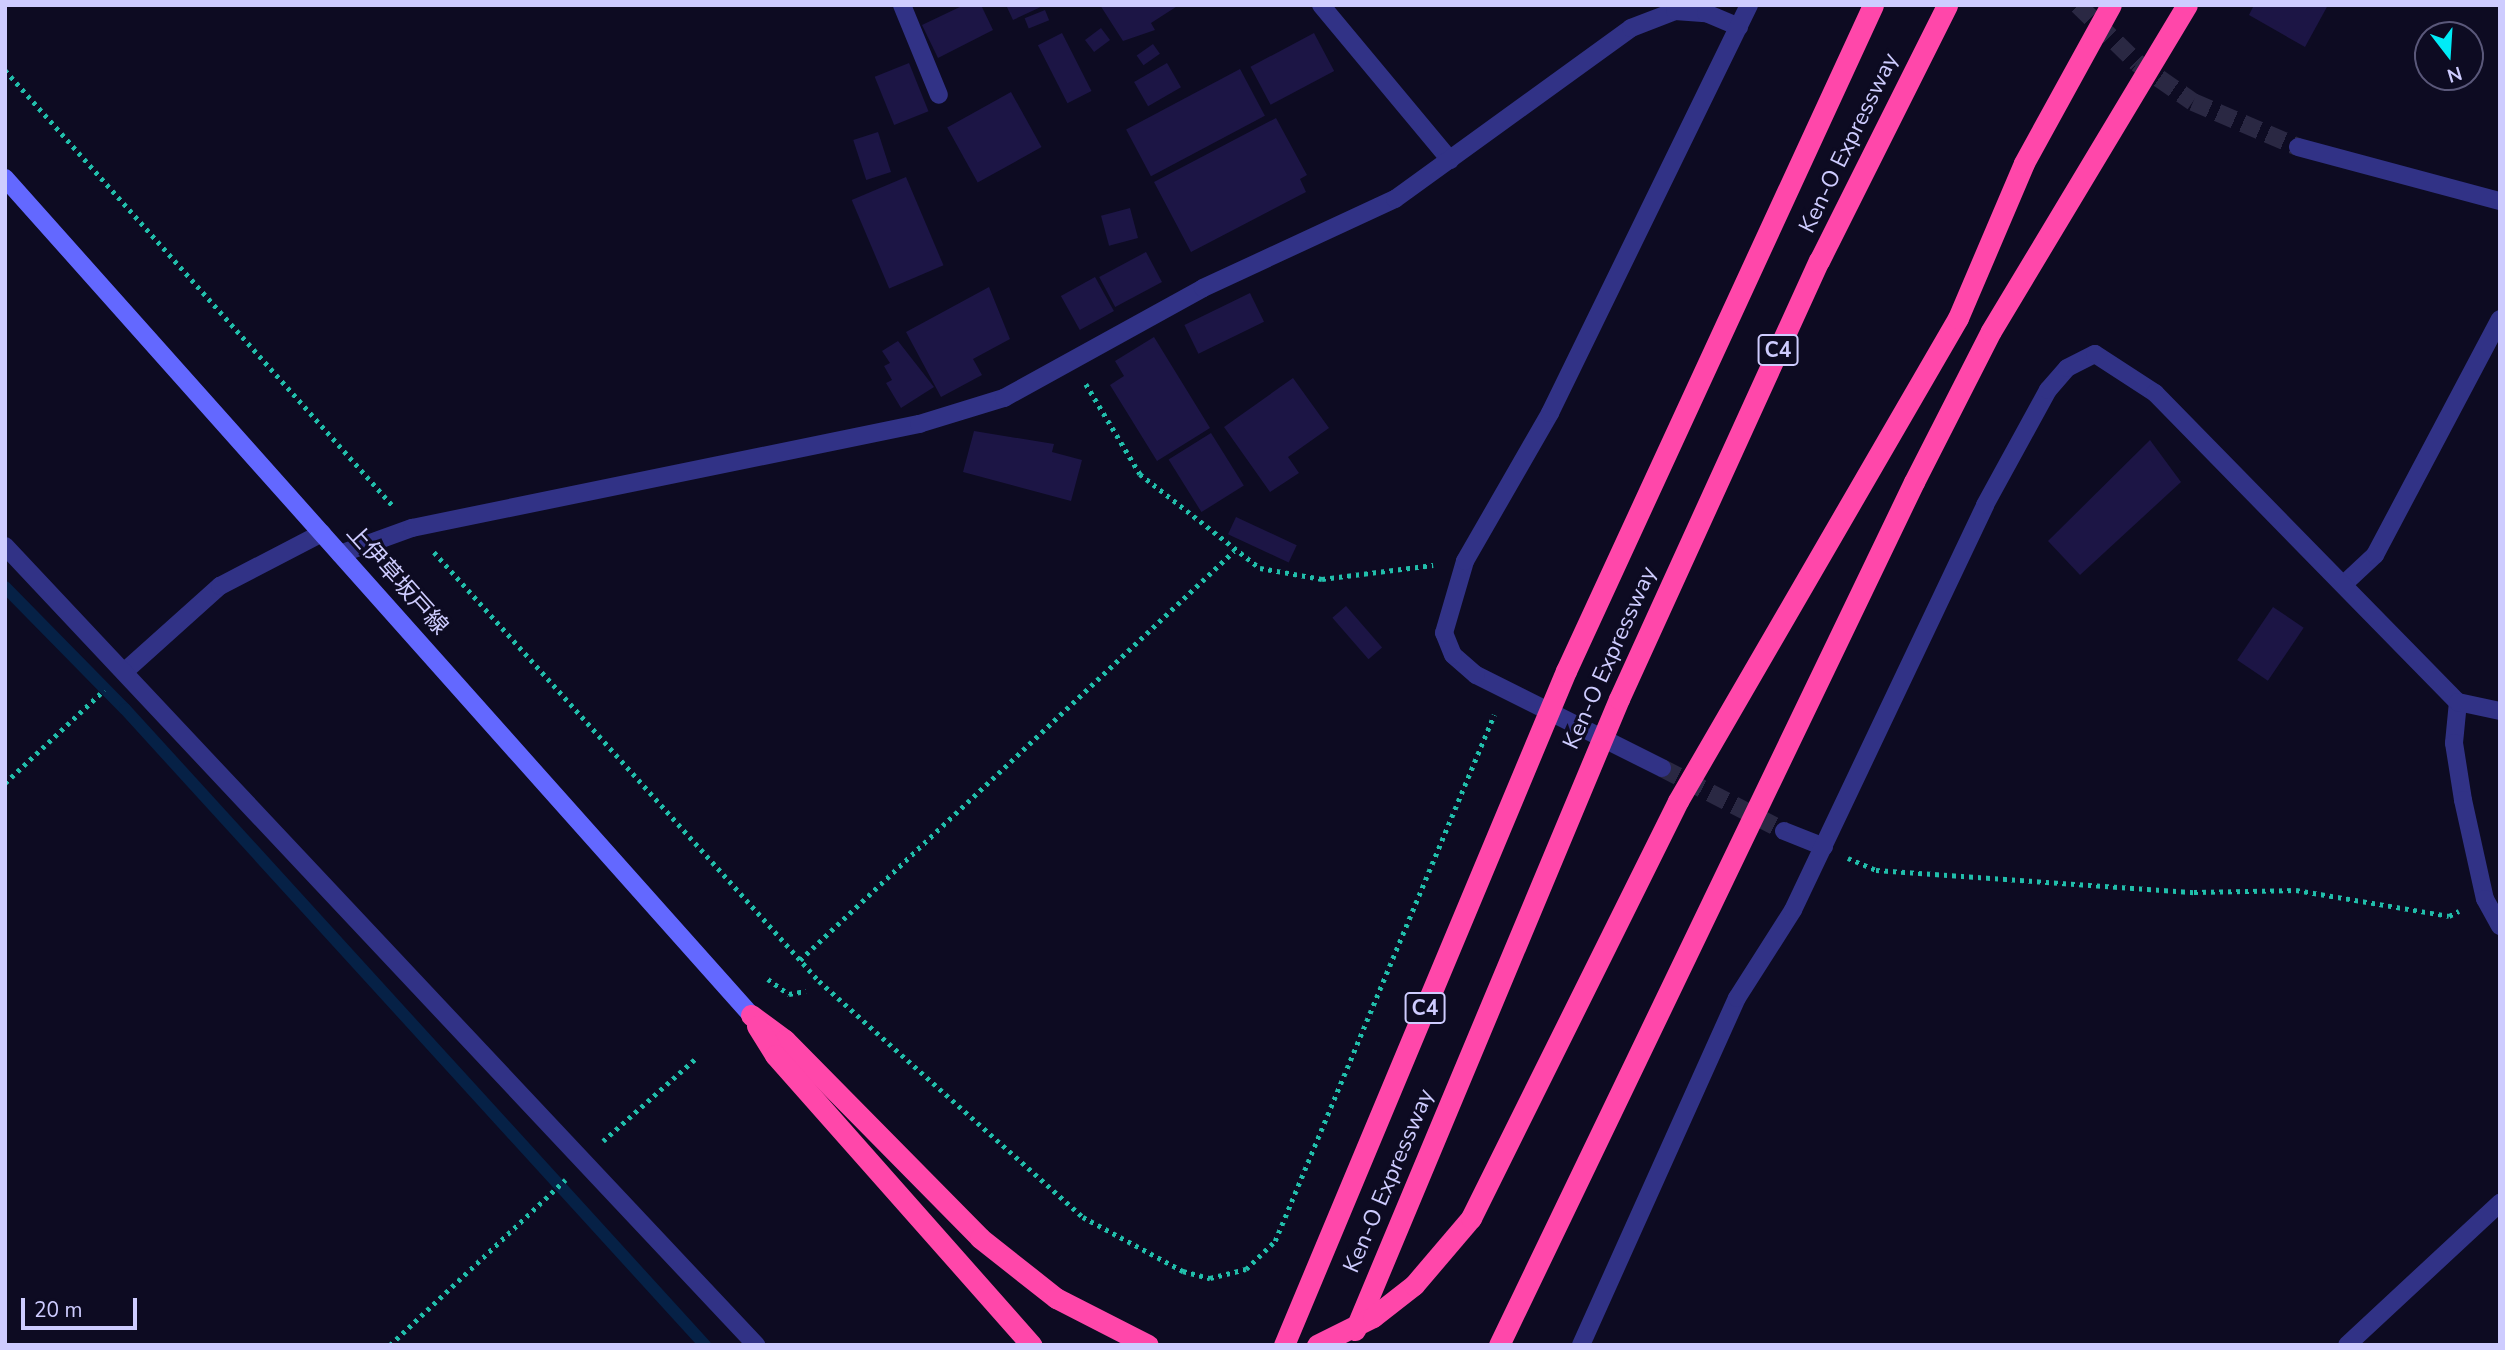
<!DOCTYPE html>
<html>
<head>
<meta charset="utf-8">
<style>
  body { margin:0 }
  #map { position:relative; width:2505px; height:1350px; overflow:hidden; background:#0d0b22; font-family:"Nunito Sans","Noto Sans JP",sans-serif }
  div>[style] { position:absolute }
  [style*='--x'] { left:calc(var(--x)*1px); top:calc(var(--y)*1px); width:calc(var(--w)*1px); rotate:calc(var(--a)*1deg) }
  .stream>* { height:12px; margin:-6px; padding:0 6px; transform-origin:6px; border-radius:6px; background:#062146 }
  .building>* { inset:0; background:#1c1545; transform-origin:0 0 }
  .minor-tunnel>* { height:18px; margin-top:-9px; transform-origin:0; background:repeating-linear-gradient(90deg,#2a2843 0 18px,transparent 0 27px) }
  .tertiary-tunnel>* { height:18px; margin-top:-9px; transform-origin:0; background:repeating-linear-gradient(90deg,#2a2843 0 18px,transparent 0 27px) }
  .path>* { height:4.5px; margin-top:-2.25px; transform-origin:0; background:repeating-linear-gradient(90deg,#21beab 0 3.5px,transparent 0 8.5px) }
  .service>* { height:18px; margin:-9px; padding:0 9px; transform-origin:9px; border-radius:9px; background:#313286 }
  .minor>* { height:18px; margin:-9px; padding:0 9px; transform-origin:9px; border-radius:9px; background:#313286 }
  .tertiary>* { height:18px; margin:-9px; padding:0 9px; transform-origin:9px; border-radius:9px; background:#313286 }
  .secondary>* { height:18px; margin:-9px; padding:0 9px; transform-origin:9px; border-radius:9px; background:#6368ff }
  .motorway>* { height:21px; margin:-10.5px; padding:0 10.5px; transform-origin:10.5px; border-radius:10.5px; background:#ff47aa }
  span { translate:-50% -50%; white-space:nowrap; text-align:center; line-height:1.15; -webkit-text-stroke:6px #0d0b22; paint-order:stroke }
  .shield-label span { padding:2px 5px; background:#0d0b22; border:2px solid; border-radius:5px; -webkit-text-stroke-width:0 }
  .shield-label { font-size:21px; color:#ceccff; font-weight:700 }
  .street-label { font-size:23px; color:#ceccff }
  .frame { position:absolute; inset:0; border:7px solid #ceccff; pointer-events:none }
  .north { position:absolute; left:2414px; top:21px; width:70px; height:70px; box-sizing:border-box; background:#0d0b22; border:2px solid #5a587a; border-radius:50%; rotate:163deg; font-size:19px; font-weight:700; line-height:28px; text-align:center; color:#ceccff }
  .north::after { content:''; display:block; margin:auto; width:24px; height:32px; background:#00ecf7; clip-path:polygon(50% 0,100% 100%,50% 72%,0 100%) }
  .scale { position:absolute; left:21px; top:1298px; width:116px; height:32px; box-sizing:border-box; border:4px solid #ceccff; border-top:0; padding-left:9px; font-size:21px; line-height:24px; white-space:nowrap; color:#ceccff; -webkit-text-stroke:5px #0d0b22; paint-order:stroke }
</style>
</head>
<body>
<div id="map">
  <div class="stream">
    <div style="--x:5;--y:587;--w:171;--a:45.5"></div>
    <div style="--x:125;--y:709;--w:861;--a:47.64"></div>
  </div>
  <div class="building">
    <div style="clip-path:polygon(964px 5px,981px 5px,993px 30px,938px 58px,922px 25px)"></div>
    <div style="clip-path:polygon(1006px 5px,1045px 5px,1013px 20px)"></div>
    <div style="clip-path:polygon(1100px 5px,1179px 5px,1151px 23px,1155px 30px,1123px 41px)"></div>
    <div style="clip-path:polygon(2254px 5px,2328px 5px,2305px 47px,2249px 15px)"></div>
    <div style="left:1045px;top:10px;width:11px;height:22px;rotate:68deg"></div>
    <div style="left:1101px;top:28px;width:15px;height:20px;rotate:53deg"></div>
    <div style="left:1062px;top:33px;width:65px;height:27px;rotate:63deg"></div>
    <div style="left:1314px;top:33px;width:43px;height:72px;rotate:62deg"></div>
    <div style="left:1153px;top:44px;width:12px;height:20px;rotate:55deg"></div>
    <div style="left:909px;top:63px;width:52px;height:37px;rotate:68deg"></div>
    <div style="left:1167px;top:63px;width:28px;height:38px;rotate:60deg"></div>
    <div style="left:1240px;top:69px;width:53px;height:129px;rotate:62deg"></div>
    <div style="left:1011px;top:92px;width:63px;height:73px;rotate:61deg"></div>
    <div style="clip-path:polygon(1276px 118px,1307px 175px,1300px 179px,1306px 192px,1191px 252px,1154px 182px)"></div>
    <div style="left:878px;top:132px;width:42px;height:26px;rotate:72deg"></div>
    <div style="left:906px;top:177px;width:96px;height:59px;rotate:67deg"></div>
    <div style="left:1130px;top:208px;width:31px;height:30px;rotate:75deg"></div>
    <div style="left:1146px;top:252px;width:34px;height:53px;rotate:62deg"></div>
    <div style="left:1095px;top:277px;width:39px;height:39px;rotate:61deg"></div>
    <div style="clip-path:polygon(989px 287px,1010px 339px,973px 359px,982px 375px,941px 397px,906px 332px)"></div>
    <div style="left:1250px;top:293px;width:32px;height:73px;rotate:64deg"></div>
    <div style="clip-path:polygon(1154px 337px,1210px 428px,1157px 461px,1110px 385px,1124px 376px,1115px 361px)"></div>
    <div style="clip-path:polygon(898px 341px,934px 387px,901px 408px,886px 383px,892px 380px,884px 366px,890px 363px,882px 351px)"></div>
    <div style="clip-path:polygon(1293px 378px,1329px 428px,1288px 457px,1299px 473px,1270px 492px,1224px 427px)"></div>
    <div style="clip-path:polygon(974px 431px,1054px 444px,1052px 452px,1082px 460px,1071px 501px,963px 472px)"></div>
    <div style="left:1211px;top:433px;width:62px;height:50px;rotate:58deg"></div>
    <div style="clip-path:polygon(2150px 440px,2181px 482px,2080px 575px,2048px 541px)"></div>
    <div style="left:1236px;top:517px;width:67px;height:19px;rotate:25deg"></div>
    <div style="left:1346px;top:606px;width:55px;height:18px;rotate:49deg"></div>
    <div style="left:2273px;top:607px;width:37px;height:64px;rotate:34deg"></div>
  </div>
  <div class="minor-tunnel">
    <div style="--x:1662;--y:768;--w:137;--a:27.3"></div>
  </div>
  <div class="tertiary-tunnel">
    <div style="--x:2078;--y:5;--w:83;--a:44.5"></div>
    <div style="--x:2137;--y:63;--w:68;--a:34.9"></div>
    <div style="--x:2193;--y:102;--w:114;--a:23.2"></div>
  </div>
  <div class="path">
    <div style="--x:5;--y:70;--w:584;--a:48.33"></div>
    <div style="--x:1086;--y:384;--w:105;--a:59"></div>
    <div style="--x:1140;--y:474;--w:152;--a:38.1"></div>
    <div style="--x:1260;--y:568;--w:63;--a:10.1"></div>
    <div style="--x:1322;--y:579;--w:112;--a:-7.2"></div>
    <div style="--x:434;--y:552;--w:576;--a:48.09"></div>
    <div style="--x:819;--y:981;--w:354;--a:41.8"></div>
    <div style="--x:1083;--y:1217;--w:114;--a:28.4"></div>
    <div style="--x:1183;--y:1271;--w:28;--a:15"></div>
    <div style="--x:1210;--y:1278;--w:37;--a:-14"></div>
    <div style="--x:1246;--y:1269;--w:40;--a:-44"></div>
    <div style="--x:1275;--y:1241;--w:570;--a:-67.4"></div>
    <div style="--x:5;--y:783;--w:136;--a:-43.2"></div>
    <div style="--x:1848;--y:858;--w:30;--a:23"></div>
    <div style="--x:1876;--y:870;--w:319;--a:4"></div>
    <div style="--x:2194;--y:892;--w:102;--a:-1.1"></div>
    <div style="--x:2296;--y:890;--w:155;--a:9.6"></div>
    <div style="--x:2449;--y:916;--w:11;--a:-27"></div>
    <div style="--x:800;--y:960;--w:596;--a:-43.3"></div>
    <div style="--x:768;--y:979;--w:26;--a:36"></div>
    <div style="--x:789;--y:994;--w:17;--a:-10"></div>
    <div style="--x:603;--y:1141;--w:123;--a:-41.7"></div>
    <div style="--x:390;--y:1345;--w:241;--a:-43.3"></div>
  </div>
  <div class="service">
    <div style="--x:902;--y:5;--w:97;--a:67.7"></div>
  </div>
  <div class="minor">
    <div style="--x:1321;--y:5;--w:202;--a:50.2"></div>
    <div style="--x:340;--y:554;--w:77;--a:-19.9"></div>
    <div style="--x:412;--y:528;--w:518;--a:-11.59"></div>
    <div style="--x:919;--y:424;--w:89;--a:-17"></div>
    <div style="--x:1004;--y:398;--w:227;--a:-28.9"></div>
    <div style="--x:1203;--y:288;--w:212;--a:-24.9"></div>
    <div style="--x:1395;--y:199;--w:291;--a:-35.9"></div>
    <div style="--x:1631;--y:28;--w:47;--a:-21.1"></div>
    <div style="--x:1675;--y:11;--w:31;--a:4"></div>
    <div style="--x:1706;--y:13;--w:36;--a:23"></div>
    <div style="--x:2345;--y:583;--w:41;--a:-43"></div>
    <div style="--x:2375;--y:555;--w:267;--a:-62.1"></div>
    <div style="--x:124;--y:672;--w:129;--a:-41.9"></div>
    <div style="--x:220;--y:586;--w:115;--a:-27.5"></div>
    <div style="--x:2458;--y:702;--w:41;--a:95.6"></div>
    <div style="--x:2454;--y:743;--w:58;--a:81"></div>
    <div style="--x:2463;--y:800;--w:101;--a:77.5"></div>
    <div style="--x:2485;--y:899;--w:31;--a:61"></div>
    <div style="--x:1662;--y:768;--w:208;--a:-153.4"></div>
    <div style="--x:1476;--y:675;--w:30;--a:-139"></div>
    <div style="--x:1453;--y:655;--w:24;--a:-112"></div>
    <div style="--x:1444;--y:633;--w:75;--a:-73.7"></div>
    <div style="--x:1465;--y:561;--w:171;--a:-60.1"></div>
    <div style="--x:1550;--y:413;--w:454;--a:-64"></div>
    <div style="--x:1784;--y:831;--w:43;--a:21.8"></div>
    <div style="--x:1581;--y:1345;--w:380;--a:-65.8"></div>
    <div style="--x:1737;--y:998;--w:104;--a:-57.5"></div>
    <div style="--x:1793;--y:910;--w:448;--a:-64.6"></div>
    <div style="--x:1985;--y:505;--w:131;--a:-61.3"></div>
    <div style="--x:2048;--y:390;--w:29;--a:-49"></div>
    <div style="--x:2067;--y:368;--w:31;--a:-27"></div>
    <div style="--x:2095;--y:354;--w:72;--a:33"></div>
    <div style="--x:2155;--y:393;--w:433;--a:45.6"></div>
    <div style="--x:2458;--y:702;--w:43;--a:12.1"></div>
    <div style="--x:2347;--y:1345;--w:209;--a:-42.9"></div>
  </div>
  <div class="tertiary">
    <div style="--x:2298;--y:147;--w:209;--a:15"></div>
    <div style="--x:5;--y:546;--w:1097;--a:46.77"></div>
  </div>
  <div class="secondary">
    <div style="--x:5;--y:178;--w:1121;--a:48.29"></div>
  </div>
  <div class="motorway">
    <div style="--x:751;--y:1015;--w:42;--a:36.3"></div>
    <div style="--x:785;--y:1040;--w:278;--a:45.4"></div>
    <div style="--x:980;--y:1238;--w:97;--a:38.3"></div>
    <div style="--x:1056;--y:1298;--w:103;--a:27.1"></div>
    <div style="--x:757;--y:1026;--w:34;--a:58"></div>
    <div style="--x:775;--y:1055;--w:387;--a:48.5"></div>
    <div style="--x:1355;--y:1330;--w:684;--a:-67.3"></div>
    <div style="--x:1619;--y:699;--w:482;--a:-65.5"></div>
    <div style="--x:1819;--y:261;--w:286;--a:-63.4"></div>
    <div style="--x:1284;--y:1345;--w:731;--a:-67.3"></div>
    <div style="--x:1566;--y:671;--w:733;--a:-65.25"></div>
    <div style="--x:1317;--y:1345;--w:63;--a:-26.6"></div>
    <div style="--x:1373;--y:1317;--w:52;--a:-38"></div>
    <div style="--x:1414;--y:1285;--w:88;--a:-49.6"></div>
    <div style="--x:1471;--y:1218;--w:466;--a:-63.6"></div>
    <div style="--x:1678;--y:801;--w:558;--a:-59.9"></div>
    <div style="--x:1958;--y:318;--w:168;--a:-66.9"></div>
    <div style="--x:2024;--y:163;--w:180;--a:-61.2"></div>
    <div style="--x:1499;--y:1345;--w:958;--a:-64.32"></div>
    <div style="--x:1914;--y:482;--w:169;--a:-63"></div>
    <div style="--x:1991;--y:331;--w:380;--a:-59"></div>
  </div>
  <div class="shield-label">
    <span style="left:1778px;top:350px">C4</span>
    <span style="left:1425px;top:1008px">C4</span>
  </div>
  <div class="street-label">
    <span style="left:1849px;top:143px;rotate:-64deg">Ken-O Expressway</span>
    <span style="left:397px;top:580px;rotate:48deg">上伊草坂戸線</span>
    <span style="left:1610px;top:658px;rotate:-66deg">Ken-O Expressway</span>
    <span style="left:1389px;top:1181px;rotate:-67deg">Ken-O Expressway</span>
  </div>
  <div class="frame"></div>
  <div class="north">N</div>
  <div class="scale">20 m</div>
</div>
</body>
</html>
